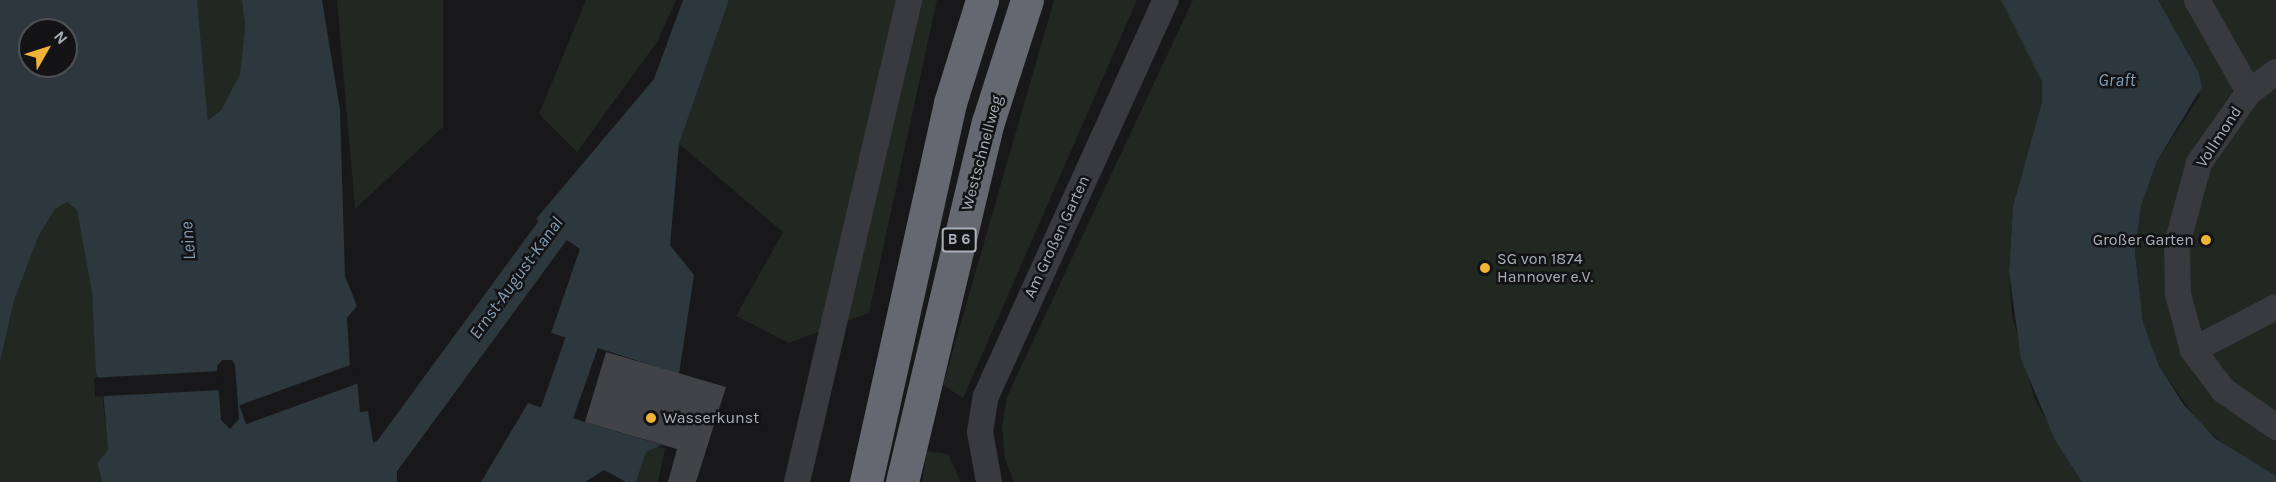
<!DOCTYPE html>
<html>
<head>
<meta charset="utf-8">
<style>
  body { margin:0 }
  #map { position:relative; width:2276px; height:482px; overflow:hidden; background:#18181a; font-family:Karla,sans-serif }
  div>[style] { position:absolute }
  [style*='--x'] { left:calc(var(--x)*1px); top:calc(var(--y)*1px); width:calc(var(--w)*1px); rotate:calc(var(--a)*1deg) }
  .green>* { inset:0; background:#202821 }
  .water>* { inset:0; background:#2d373e }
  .pier>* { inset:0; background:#18181a; transform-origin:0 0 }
  .canal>* { height:34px; margin:-17px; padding:0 17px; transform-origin:17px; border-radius:17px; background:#2d373e }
  .river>* { height:58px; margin:-29px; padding:0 29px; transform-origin:29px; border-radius:29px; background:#2d373e }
  .building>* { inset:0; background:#424347 }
  .street>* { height:26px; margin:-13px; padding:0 13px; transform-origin:13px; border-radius:13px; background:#393a3f }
  .highway>* { height:33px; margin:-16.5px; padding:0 16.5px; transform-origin:16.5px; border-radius:16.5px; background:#656870 }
  .dots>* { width:16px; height:16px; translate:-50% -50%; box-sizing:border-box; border:3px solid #131315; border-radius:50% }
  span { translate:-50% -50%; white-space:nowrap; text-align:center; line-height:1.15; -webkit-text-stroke:5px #131315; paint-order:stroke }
  .shield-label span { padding:2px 4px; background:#131315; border:2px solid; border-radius:4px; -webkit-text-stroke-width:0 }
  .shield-label { font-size:15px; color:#aaafb9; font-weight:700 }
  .street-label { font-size:16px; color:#aaafb9 }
  .poi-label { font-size:16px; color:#aaafb9 }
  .right { translate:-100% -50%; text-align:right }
  .left { translate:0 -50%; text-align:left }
  .water-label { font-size:18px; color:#819cb4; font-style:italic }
  .north { position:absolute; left:18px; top:18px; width:60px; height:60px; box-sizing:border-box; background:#131315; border:2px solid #4f5157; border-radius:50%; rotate:51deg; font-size:16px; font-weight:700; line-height:24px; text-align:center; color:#aaafb9 }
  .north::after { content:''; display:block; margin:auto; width:21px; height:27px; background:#f1b238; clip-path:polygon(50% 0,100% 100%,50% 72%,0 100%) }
</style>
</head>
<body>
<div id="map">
  <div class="green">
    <div style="clip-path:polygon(169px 0,242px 0,245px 27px,240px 74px,221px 110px,200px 127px,187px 117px,168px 56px)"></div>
    <div style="clip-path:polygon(337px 0,443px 0,443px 127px,355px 209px)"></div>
    <div style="clip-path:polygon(586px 0,676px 0,657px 42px,577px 152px,539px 114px)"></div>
    <div style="clip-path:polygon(729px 0,937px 0,869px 313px,789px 343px,736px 316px,783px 232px,679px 144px)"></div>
    <div style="clip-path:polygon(1054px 0,1137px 0,963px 398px,943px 385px)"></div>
    <div style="clip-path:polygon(1193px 0,2001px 0,2042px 82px,2042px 102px,2013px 206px,2009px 272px,2012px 315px,2035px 400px,2082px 482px,1014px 482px,1005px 459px,1002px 426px,1007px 397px)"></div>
    <div style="clip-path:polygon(2158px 0,2276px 0,2276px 476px,2235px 453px,2199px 423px,2159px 366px,2143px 322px,2135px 252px,2141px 206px,2157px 161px,2200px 96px)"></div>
    <div style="clip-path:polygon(67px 202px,77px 209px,92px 293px,108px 450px,97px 463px,102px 482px,0 482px,0 362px,14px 301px,38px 237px,55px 209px)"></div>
    <div style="clip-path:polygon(656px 447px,665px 448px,658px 482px,636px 482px,646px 452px)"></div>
    <div style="clip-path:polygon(927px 451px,948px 454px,961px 482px,922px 482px)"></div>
  </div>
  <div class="water">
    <div style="clip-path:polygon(evenodd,0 0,169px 0,168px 56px,187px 117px,200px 127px,221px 110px,240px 74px,245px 27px,242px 0,322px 0,340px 110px,345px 276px,357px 306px,347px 318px,350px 368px,357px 379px,360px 412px,368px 411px,373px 442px,386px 440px,399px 421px,415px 435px,397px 468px,397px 482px,102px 482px,97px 463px,108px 450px,103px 391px,96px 373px,92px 293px,77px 210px,67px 202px,55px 209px,38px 237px,14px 301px,0 362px,0 0,30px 30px,66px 30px,66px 66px,30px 66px,30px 30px,0 0,222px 360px,232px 360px,235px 365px,239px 419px,230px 429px,221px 420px,217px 366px,222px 360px)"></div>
    <div style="clip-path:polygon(683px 0,729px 0,679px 144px,670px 245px,694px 275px,679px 374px,551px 333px,580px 249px,536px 219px,654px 79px)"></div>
    <div style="clip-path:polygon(2001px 0,2158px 0,2198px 71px,2202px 87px,2157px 161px,2141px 206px,2135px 252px,2143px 322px,2159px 366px,2184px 405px,2216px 439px,2276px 476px,2276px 482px,2082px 482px,2055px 440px,2021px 359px,2009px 272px,2013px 206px,2042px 102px,2042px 82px)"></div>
    <div style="clip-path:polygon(528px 403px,585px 422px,662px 445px,646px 452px,636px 482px,626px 482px,604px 470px,585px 482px,481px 482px)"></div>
  </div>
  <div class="pier">
    <div style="left:353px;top:364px;width:20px;height:121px;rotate:70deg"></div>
    <div style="left:221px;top:371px;width:19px;height:127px;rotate:87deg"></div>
  </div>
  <div class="canal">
    <div style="--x:368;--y:482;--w:358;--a:-53.7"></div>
    <div style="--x:522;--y:482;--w:77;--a:-63.1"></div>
    <div style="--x:557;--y:413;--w:121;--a:-70.7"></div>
  </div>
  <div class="river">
    <div style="--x:168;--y:0;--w:161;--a:85"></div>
  </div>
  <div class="building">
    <div style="clip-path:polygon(606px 352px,726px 387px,696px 482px,668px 482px,677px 449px,585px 422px)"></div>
  </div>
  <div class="street">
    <div style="--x:2197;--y:0;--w:106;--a:60.5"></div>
    <div style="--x:2276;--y:72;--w:34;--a:143"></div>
    <div style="--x:2249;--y:92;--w:87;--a:125.2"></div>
    <div style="--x:2199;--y:163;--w:84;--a:105.2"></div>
    <div style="--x:2177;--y:244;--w:50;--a:88.9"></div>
    <div style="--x:2178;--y:294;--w:58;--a:75"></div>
    <div style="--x:2193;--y:350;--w:50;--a:53.1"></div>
    <div style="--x:2223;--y:390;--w:65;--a:34.9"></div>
    <div style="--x:2193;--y:350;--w:93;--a:-27.4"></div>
    <div style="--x:797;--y:482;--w:495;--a:-76.9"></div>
    <div style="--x:989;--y:482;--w:51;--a:-100.2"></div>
    <div style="--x:980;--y:432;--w:36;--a:-81"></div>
    <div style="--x:986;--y:396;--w:435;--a:-65.6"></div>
  </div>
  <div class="highway">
    <div style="--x:866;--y:482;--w:388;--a:-77.5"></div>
    <div style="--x:950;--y:103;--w:108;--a:-72.7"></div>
    <div style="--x:902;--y:482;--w:370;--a:-76.6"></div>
    <div style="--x:988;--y:122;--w:128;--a:-72.3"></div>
  </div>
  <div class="dots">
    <div style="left:2206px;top:240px;background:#f1b238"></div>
    <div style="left:1485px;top:268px;background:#f1b238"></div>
    <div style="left:651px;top:418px;background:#f1b238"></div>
  </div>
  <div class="shield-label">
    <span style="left:959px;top:240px">B 6</span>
  </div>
  <div class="street-label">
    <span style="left:2219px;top:137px;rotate:-57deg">Vollmond</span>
    <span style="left:982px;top:153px;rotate:-75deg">Westschnellweg</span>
    <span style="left:1057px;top:237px;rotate:-65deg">Am Großen Garten</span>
  </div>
  <div class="poi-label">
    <span class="right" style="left:2194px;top:240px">Großer Garten</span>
    <span class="left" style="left:1497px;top:268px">SG von 1874<br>Hannover e.V.</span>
    <span class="left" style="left:663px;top:418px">Wasserkunst</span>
  </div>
  <div class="water-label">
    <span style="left:2117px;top:80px">Graft</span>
    <span style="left:188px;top:241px;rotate:-95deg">Leine</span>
    <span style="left:516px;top:278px;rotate:-54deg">Ernst-August-Kanal</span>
  </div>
  <div class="north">N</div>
</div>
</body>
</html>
